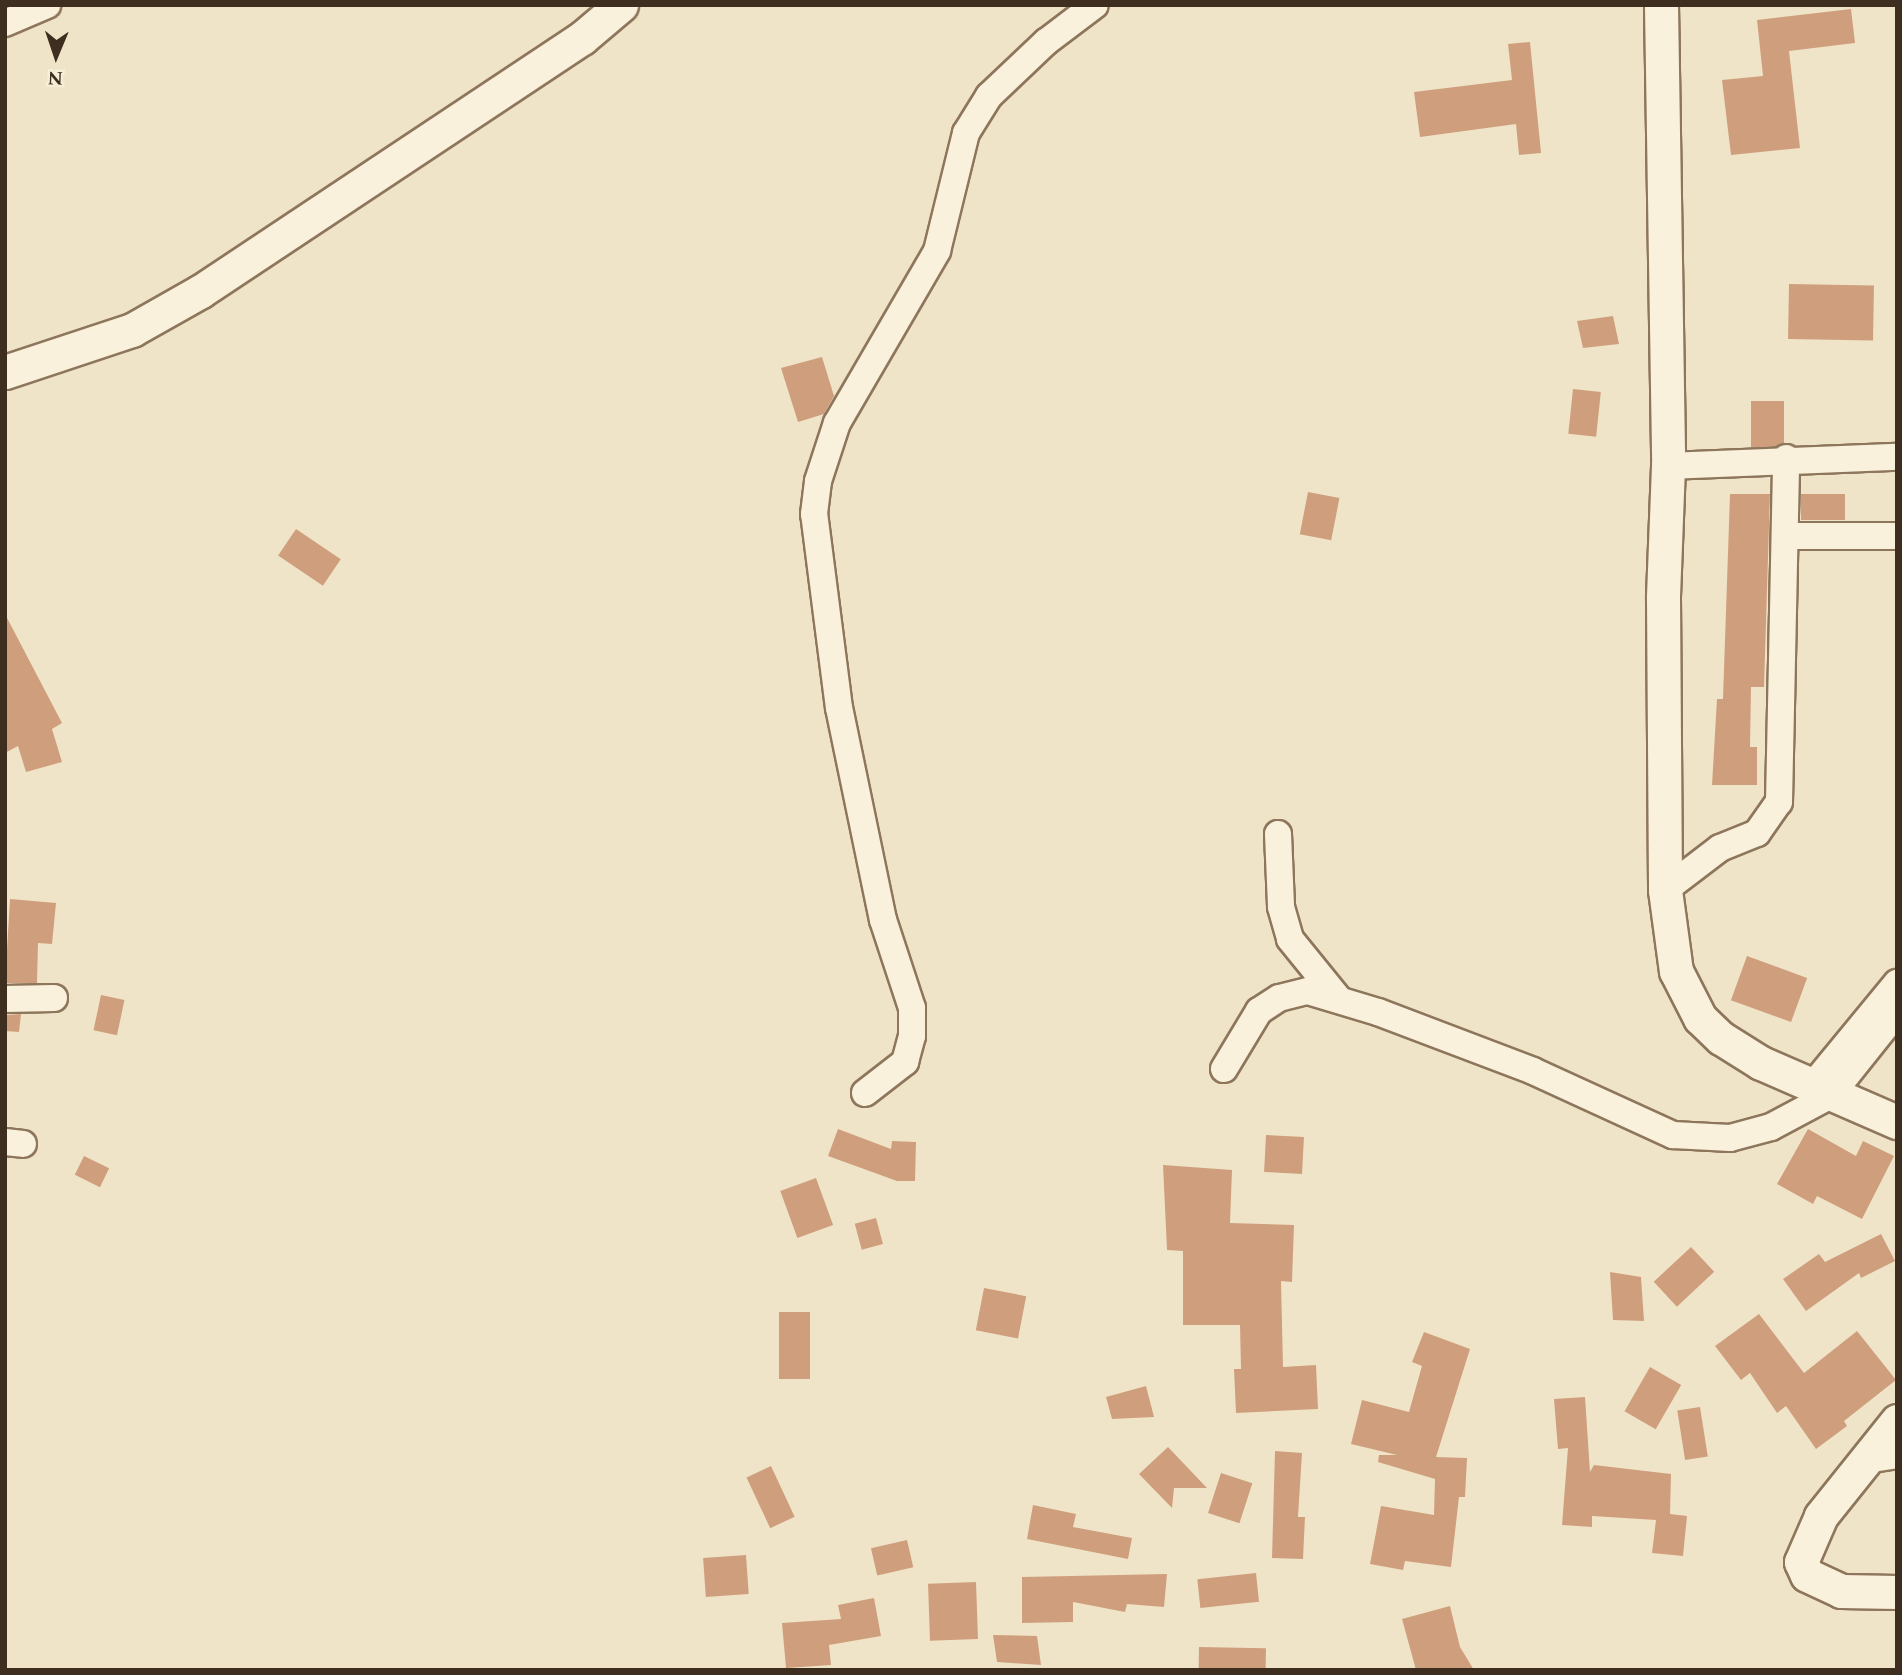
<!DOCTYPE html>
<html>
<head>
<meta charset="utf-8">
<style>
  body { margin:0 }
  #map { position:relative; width:1902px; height:1675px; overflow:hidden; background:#f0e4c8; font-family:Spectral,serif }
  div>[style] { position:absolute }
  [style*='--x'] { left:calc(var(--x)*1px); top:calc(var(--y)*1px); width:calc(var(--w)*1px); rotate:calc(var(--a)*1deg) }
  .building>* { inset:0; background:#cf9f7d; transform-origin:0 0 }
  .roads { filter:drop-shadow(2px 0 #8d765c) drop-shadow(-2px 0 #8d765c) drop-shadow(0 2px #8d765c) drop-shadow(0 -2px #8d765c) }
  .minor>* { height:26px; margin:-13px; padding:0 13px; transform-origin:13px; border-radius:13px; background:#faf1dc }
  .tertiary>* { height:33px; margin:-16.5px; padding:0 16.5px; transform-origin:16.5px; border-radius:16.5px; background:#faf1dc }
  span { translate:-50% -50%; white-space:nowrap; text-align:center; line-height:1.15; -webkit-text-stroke:5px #f7eed8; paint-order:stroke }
  .frame { position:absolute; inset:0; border:7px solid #3d2e20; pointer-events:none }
  .north { position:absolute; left:21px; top:21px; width:70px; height:70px; -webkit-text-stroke:5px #f7eed8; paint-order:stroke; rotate:182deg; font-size:19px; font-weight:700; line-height:28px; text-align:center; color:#3d2e20 }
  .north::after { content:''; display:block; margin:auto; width:24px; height:32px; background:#3d2e20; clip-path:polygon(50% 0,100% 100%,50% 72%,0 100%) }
</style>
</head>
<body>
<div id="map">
  <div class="building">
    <div style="clip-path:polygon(1851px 9px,1855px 43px,1789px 51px,1800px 148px,1731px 155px,1722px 80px,1763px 76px,1757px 20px)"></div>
    <div style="clip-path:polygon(1530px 42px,1541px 153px,1519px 155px,1516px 124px,1420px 137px,1414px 92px,1512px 80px,1508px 44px)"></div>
    <div style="left:1789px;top:284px;width:85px;height:55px;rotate:1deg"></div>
    <div style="clip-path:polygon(1613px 316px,1619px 344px,1583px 348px,1577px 321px)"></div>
    <div style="clip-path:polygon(822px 357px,834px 396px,824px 414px,798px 422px,781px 368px)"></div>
    <div style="left:1573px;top:389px;width:28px;height:45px;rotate:6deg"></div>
    <div style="left:1751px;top:401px;width:33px;height:46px"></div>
    <div style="left:1308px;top:492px;width:32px;height:43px;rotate:11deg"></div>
    <div style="clip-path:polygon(1730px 494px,1770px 494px,1764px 687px,1751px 687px,1750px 747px,1757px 747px,1757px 785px,1712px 785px,1717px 699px,1723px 699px)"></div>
    <div style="left:1801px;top:494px;width:44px;height:26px"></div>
    <div style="left:296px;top:529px;width:54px;height:32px;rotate:34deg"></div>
    <div style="clip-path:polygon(5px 614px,62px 723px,52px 729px,62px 762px,26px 772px,18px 746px,5px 753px)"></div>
    <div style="clip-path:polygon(10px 899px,56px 903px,52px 944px,38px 943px,37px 983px,5px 983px)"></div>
    <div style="left:1747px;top:956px;width:64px;height:47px;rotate:20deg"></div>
    <div style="left:101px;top:995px;width:24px;height:36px;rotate:12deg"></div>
    <div style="clip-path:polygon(21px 1014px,19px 1032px,5px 1031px,5px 1015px)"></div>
    <div style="clip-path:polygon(838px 1129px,891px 1149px,892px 1141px,916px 1142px,915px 1181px,897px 1181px,828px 1156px)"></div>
    <div style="clip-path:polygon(1808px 1129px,1856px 1156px,1863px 1141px,1894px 1156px,1862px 1219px,1817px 1196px,1813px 1204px,1777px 1184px)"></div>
    <div style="left:1266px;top:1135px;width:38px;height:37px;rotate:3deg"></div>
    <div style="left:84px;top:1156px;width:28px;height:21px;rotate:26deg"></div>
    <div style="clip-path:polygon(1163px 1165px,1232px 1170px,1230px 1223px,1294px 1225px,1292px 1282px,1281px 1281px,1283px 1367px,1316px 1365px,1318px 1409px,1236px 1413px,1234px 1369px,1241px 1369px,1240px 1325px,1183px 1325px,1183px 1251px,1167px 1250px)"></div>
    <div style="left:816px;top:1178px;width:50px;height:38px;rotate:70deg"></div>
    <div style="left:876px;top:1218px;width:27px;height:22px;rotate:75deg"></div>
    <div style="clip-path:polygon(1881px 1234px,1895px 1261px,1861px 1278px,1859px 1273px,1806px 1311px,1783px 1279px,1819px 1254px,1825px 1262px)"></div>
    <div style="left:1691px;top:1247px;width:34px;height:51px;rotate:47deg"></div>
    <div style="clip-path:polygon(1610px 1272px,1641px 1277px,1644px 1321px,1613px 1320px)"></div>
    <div style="left:984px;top:1288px;width:43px;height:43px;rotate:11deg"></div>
    <div style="left:779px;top:1312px;width:31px;height:67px"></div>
    <div style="clip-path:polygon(1759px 1314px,1804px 1373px,1857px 1331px,1896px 1380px,1844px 1421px,1847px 1426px,1816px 1449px,1786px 1406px,1777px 1413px,1750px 1373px,1741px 1380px,1715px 1346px)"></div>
    <div style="clip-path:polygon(1424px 1332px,1470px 1349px,1436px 1457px,1467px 1458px,1465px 1497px,1459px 1497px,1451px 1567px,1405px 1561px,1403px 1570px,1370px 1564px,1381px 1506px,1434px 1515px,1435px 1479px,1378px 1462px,1379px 1455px,1397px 1455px,1351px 1444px,1362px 1400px,1409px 1412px,1422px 1366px,1412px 1362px)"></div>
    <div style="left:1650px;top:1367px;width:36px;height:51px;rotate:30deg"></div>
    <div style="clip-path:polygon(1146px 1386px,1154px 1417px,1112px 1419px,1106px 1397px)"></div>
    <div style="clip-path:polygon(1585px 1397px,1590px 1472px,1594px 1465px,1671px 1474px,1670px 1514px,1687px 1516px,1683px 1556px,1652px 1553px,1656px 1520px,1592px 1516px,1592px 1527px,1562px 1525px,1568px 1448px,1558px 1449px,1554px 1399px)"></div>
    <div style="left:1700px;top:1407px;width:50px;height:23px;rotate:81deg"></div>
    <div style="clip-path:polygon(1168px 1447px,1207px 1488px,1174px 1488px,1172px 1508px,1139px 1474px)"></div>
    <div style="clip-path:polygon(1275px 1451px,1302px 1453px,1298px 1517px,1305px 1517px,1303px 1559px,1272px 1558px)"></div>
    <div style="left:771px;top:1466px;width:56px;height:27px;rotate:65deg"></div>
    <div style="left:1221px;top:1473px;width:33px;height:42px;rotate:18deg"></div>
    <div style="clip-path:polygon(1033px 1505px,1076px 1514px,1073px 1527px,1132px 1538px,1128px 1559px,1027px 1539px)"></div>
    <div style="left:907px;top:1540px;width:28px;height:37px;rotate:77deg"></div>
    <div style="left:746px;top:1555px;width:39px;height:43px;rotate:86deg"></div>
    <div style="left:1256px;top:1573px;width:29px;height:59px;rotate:84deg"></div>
    <div style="clip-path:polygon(1167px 1574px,1164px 1607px,1127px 1604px,1125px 1612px,1073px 1602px,1073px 1622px,1022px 1623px,1022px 1577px)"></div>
    <div style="left:976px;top:1582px;width:57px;height:48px;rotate:88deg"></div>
    <div style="clip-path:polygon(874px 1598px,881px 1636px,829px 1645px,831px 1665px,786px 1668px,782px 1623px,841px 1619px,838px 1605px)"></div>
    <div style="clip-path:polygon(1450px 1606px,1460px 1647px,1474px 1670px,1416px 1670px,1402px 1619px)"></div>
    <div style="clip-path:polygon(993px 1635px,1037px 1636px,1041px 1665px,997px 1662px)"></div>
    <div style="left:1199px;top:1647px;width:67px;height:23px;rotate:1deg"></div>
  </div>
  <div class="roads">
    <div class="minor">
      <div style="--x:5;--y:23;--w:46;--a:-23.2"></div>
      <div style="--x:1668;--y:466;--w:229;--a:-2.3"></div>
      <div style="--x:1785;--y:536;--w:112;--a:0"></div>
      <div style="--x:1278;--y:834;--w:73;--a:87.6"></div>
      <div style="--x:1281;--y:907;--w:33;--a:74"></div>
      <div style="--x:1290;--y:939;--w:76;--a:50.9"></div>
      <div style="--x:1665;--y:890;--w:69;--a:-37.4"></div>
      <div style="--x:1720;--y:848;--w:40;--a:-22"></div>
      <div style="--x:1757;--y:833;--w:38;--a:-55"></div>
      <div style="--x:1779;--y:802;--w:344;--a:-88.8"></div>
      <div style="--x:5;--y:999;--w:49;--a:-1.2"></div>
      <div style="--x:1224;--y:1069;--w:68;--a:-58.9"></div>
      <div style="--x:1259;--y:1011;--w:24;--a:-33"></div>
      <div style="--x:1279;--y:998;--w:30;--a:-14"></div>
      <div style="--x:1308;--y:991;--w:73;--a:16.7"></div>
      <div style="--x:1378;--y:1012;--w:166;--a:20.8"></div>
      <div style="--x:1533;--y:1071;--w:154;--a:24.6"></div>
      <div style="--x:1673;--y:1135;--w:57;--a:3"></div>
      <div style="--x:1730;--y:1138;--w:42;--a:-15"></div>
      <div style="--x:1771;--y:1127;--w:68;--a:-28.1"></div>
      <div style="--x:1831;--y:1095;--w:106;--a:-51.5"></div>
      <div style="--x:865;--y:1093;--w:51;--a:-37.8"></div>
      <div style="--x:905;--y:1062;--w:27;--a:-75"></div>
      <div style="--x:912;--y:1036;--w:28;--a:-90"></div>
      <div style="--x:912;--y:1008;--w:93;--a:-108.2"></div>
      <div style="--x:883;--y:920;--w:217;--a:-101.7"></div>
      <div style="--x:839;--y:708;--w:196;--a:-97.3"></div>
      <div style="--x:814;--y:514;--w:33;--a:-83"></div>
      <div style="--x:818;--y:481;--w:61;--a:-71.9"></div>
      <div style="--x:837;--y:423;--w:199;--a:-59.8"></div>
      <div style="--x:937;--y:251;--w:122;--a:-76.2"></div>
      <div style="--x:966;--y:133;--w:44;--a:-58.1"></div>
      <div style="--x:989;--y:96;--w:79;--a:-43.5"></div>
      <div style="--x:1046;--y:42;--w:61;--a:-37.1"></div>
      <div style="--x:1814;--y:1101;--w:15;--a:-98"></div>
      <div style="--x:1812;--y:1086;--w:134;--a:-50.5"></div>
      <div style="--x:5;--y:1142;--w:18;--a:6"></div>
      <div style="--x:1866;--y:1460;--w:31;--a:-9"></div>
    </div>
    <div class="tertiary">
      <div style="--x:1661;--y:5;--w:461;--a:89.1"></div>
      <div style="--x:1668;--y:466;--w:132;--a:92.2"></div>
      <div style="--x:1663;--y:598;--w:292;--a:89.6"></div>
      <div style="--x:1665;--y:890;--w:82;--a:82.3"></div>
      <div style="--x:1676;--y:971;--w:53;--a:62.9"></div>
      <div style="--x:1700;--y:1018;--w:29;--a:44"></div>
      <div style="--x:1721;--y:1038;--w:47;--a:32"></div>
      <div style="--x:1761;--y:1063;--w:148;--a:23.5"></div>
      <div style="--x:5;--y:372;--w:134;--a:-18.3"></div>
      <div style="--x:132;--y:330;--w:79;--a:-29.5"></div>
      <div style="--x:201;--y:291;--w:457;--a:-33.6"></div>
      <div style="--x:582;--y:38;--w:51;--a:-40.2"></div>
      <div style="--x:1897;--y:1421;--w:122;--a:128.7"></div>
      <div style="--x:1821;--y:1516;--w:50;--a:113.5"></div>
      <div style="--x:1801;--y:1562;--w:14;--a:65"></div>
      <div style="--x:1807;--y:1575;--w:38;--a:25"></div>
      <div style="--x:1841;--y:1591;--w:56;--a:1"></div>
    </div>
  </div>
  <div class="frame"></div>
  <div class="north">N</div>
</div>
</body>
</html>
